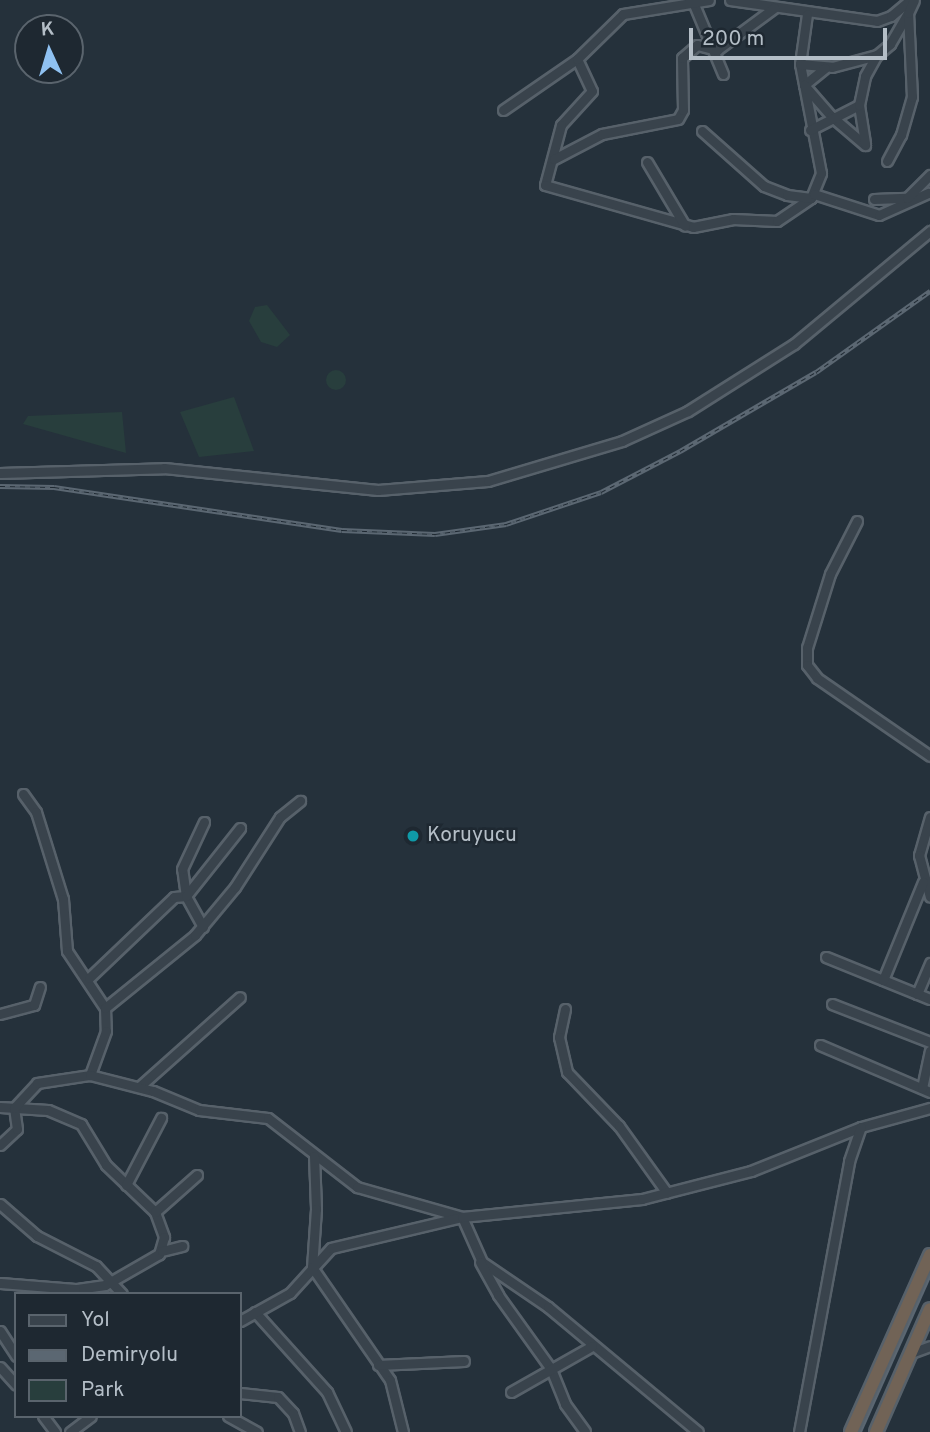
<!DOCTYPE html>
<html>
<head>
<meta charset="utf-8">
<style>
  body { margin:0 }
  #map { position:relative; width:930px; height:1432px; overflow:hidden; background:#25313b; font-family:Overpass,sans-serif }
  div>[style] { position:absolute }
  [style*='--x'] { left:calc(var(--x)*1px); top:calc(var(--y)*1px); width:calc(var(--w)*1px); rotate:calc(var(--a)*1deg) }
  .green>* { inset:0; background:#283e3d }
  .round { border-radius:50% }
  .roads { filter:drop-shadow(2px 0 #57616a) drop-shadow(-2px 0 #57616a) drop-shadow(0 2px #57616a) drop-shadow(0 -2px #57616a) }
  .minor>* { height:9px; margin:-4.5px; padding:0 4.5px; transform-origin:4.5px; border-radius:4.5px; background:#39434c }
  .highway>* { height:12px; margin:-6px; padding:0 6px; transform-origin:6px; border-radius:6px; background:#716356 }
  .tram>* { height:2px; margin:-1px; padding:0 1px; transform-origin:1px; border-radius:1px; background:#5b6772 }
  .rail>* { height:4.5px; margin-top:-2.25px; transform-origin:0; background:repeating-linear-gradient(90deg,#1e2831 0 5px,#5b6772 0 10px); box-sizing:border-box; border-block:2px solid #5b6772 }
  .dots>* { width:19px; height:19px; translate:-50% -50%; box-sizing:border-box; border:4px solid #1e2831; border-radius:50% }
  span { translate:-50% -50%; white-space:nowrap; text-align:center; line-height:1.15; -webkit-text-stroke:5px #1e2831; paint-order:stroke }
  .poi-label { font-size:21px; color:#b4bec7 }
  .left { translate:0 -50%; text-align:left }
  .legend { position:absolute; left:14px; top:1292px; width:228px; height:126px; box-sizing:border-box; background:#1e2831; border:2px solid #5a646d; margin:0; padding:9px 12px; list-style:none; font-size:21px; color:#b4bec7 }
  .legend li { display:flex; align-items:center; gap:14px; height:35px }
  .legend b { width:35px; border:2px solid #5a646d }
  .north { position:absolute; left:14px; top:14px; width:70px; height:70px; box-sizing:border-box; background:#1e2831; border:2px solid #5a646d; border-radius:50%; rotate:356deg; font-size:19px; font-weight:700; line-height:28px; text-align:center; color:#b4bec7 }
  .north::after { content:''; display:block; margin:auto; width:24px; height:32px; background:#8fc1f1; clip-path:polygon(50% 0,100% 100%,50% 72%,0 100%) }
  .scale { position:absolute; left:689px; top:28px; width:198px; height:32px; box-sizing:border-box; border:4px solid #b4bec7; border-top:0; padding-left:9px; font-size:21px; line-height:24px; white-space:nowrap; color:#b4bec7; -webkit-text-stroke:5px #1e2831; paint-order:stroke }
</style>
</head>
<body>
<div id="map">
  <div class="green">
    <div style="clip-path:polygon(267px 305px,290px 335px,277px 347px,261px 342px,249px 321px,255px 307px)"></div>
    <div class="round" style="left:326px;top:370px;width:20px;height:20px"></div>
    <div style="clip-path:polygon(234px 397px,254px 451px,199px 457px,180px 412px)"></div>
    <div style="clip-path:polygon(122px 412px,126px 453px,23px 424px,28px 416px)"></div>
  </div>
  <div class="roads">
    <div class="minor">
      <div style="--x:730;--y:0;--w:148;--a:8.1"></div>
      <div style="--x:877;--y:21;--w:15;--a:-20"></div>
      <div style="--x:891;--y:16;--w:25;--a:-40"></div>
      <div style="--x:693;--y:2;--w:78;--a:67.4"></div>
      <div style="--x:717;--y:50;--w:71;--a:-36.4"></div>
      <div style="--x:577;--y:59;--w:35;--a:65"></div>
      <div style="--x:592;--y:91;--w:46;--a:132.4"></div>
      <div style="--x:561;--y:125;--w:62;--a:104.9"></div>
      <div style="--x:545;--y:185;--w:154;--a:15.8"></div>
      <div style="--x:693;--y:227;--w:41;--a:-11.3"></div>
      <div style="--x:733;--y:219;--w:44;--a:2.6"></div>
      <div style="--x:777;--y:221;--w:41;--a:-34.1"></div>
      <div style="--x:811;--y:198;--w:27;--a:-68"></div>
      <div style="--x:821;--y:173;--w:111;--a:-100.9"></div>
      <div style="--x:800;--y:64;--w:50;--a:-82"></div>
      <div style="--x:800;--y:64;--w:32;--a:5"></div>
      <div style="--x:832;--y:67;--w:47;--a:-14.9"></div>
      <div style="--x:877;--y:55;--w:17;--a:-40"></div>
      <div style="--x:890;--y:44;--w:34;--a:-60"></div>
      <div style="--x:825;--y:68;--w:27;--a:141"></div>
      <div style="--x:804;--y:85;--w:41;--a:48.9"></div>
      <div style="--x:831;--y:116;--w:45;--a:40.5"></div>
      <div style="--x:859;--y:105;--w:39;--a:81"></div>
      <div style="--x:503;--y:110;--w:90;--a:-34.6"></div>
      <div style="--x:577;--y:59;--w:64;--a:-44.4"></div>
      <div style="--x:623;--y:14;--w:87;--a:-9.2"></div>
      <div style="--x:810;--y:130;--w:55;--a:-27"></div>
      <div style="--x:859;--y:105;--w:30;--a:-78"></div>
      <div style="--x:865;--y:76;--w:23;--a:-61"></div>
      <div style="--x:702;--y:131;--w:83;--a:41.6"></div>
      <div style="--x:764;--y:186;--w:25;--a:21"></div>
      <div style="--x:787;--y:195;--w:24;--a:7"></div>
      <div style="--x:554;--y:159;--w:54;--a:-27.5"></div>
      <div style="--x:602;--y:134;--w:77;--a:-11.2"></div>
      <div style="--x:678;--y:119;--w:10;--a:-61"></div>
      <div style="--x:683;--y:110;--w:52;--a:-91.1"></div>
      <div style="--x:682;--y:58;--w:20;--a:-41"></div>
      <div style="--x:697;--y:45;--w:21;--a:14"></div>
      <div style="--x:887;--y:161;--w:30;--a:-62"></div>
      <div style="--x:901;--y:135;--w:40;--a:-74"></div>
      <div style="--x:912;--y:97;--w:84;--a:-92.7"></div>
      <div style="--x:908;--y:13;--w:14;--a:-65"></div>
      <div style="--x:647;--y:162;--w:74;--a:59.3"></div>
      <div style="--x:814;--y:194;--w:68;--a:17.9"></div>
      <div style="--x:879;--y:215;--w:54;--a:-24.2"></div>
      <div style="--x:874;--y:199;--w:33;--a:-2"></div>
      <div style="--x:907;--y:198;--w:33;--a:-45"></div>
      <div style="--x:0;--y:473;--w:164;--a:-1.7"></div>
      <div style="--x:164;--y:468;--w:215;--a:5.9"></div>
      <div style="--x:378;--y:490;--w:110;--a:-4.7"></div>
      <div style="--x:488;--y:481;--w:140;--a:-16.6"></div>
      <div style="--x:622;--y:441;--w:72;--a:-24.4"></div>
      <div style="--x:688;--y:411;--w:125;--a:-32.3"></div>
      <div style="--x:794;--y:344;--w:177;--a:-39.7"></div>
      <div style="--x:857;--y:521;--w:59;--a:117"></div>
      <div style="--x:830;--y:574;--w:77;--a:107.3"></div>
      <div style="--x:807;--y:648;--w:17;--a:90"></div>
      <div style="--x:807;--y:665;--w:16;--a:52"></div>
      <div style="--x:817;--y:678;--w:137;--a:34.6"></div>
      <div style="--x:23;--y:794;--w:22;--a:54"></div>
      <div style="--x:36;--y:812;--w:91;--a:72.8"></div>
      <div style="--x:63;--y:899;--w:52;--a:85.6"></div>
      <div style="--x:67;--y:951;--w:69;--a:56.3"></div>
      <div style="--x:105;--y:1008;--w:23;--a:88"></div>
      <div style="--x:106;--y:1031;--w:47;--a:110"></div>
      <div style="--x:930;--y:817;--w:40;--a:106"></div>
      <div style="--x:919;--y:855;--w:43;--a:75.3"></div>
      <div style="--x:203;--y:927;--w:35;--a:-119"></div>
      <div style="--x:186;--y:896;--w:27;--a:-98"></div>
      <div style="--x:182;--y:869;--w:52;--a:-64.9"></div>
      <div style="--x:826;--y:957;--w:112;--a:22"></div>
      <div style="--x:89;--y:978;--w:117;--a:-43.6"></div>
      <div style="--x:174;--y:897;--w:12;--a:-5"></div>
      <div style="--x:186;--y:896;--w:87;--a:-51.5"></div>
      <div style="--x:883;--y:980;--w:106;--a:-67.8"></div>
      <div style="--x:917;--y:994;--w:34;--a:-67"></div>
      <div style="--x:832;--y:1004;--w:105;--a:21.2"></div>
      <div style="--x:105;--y:1008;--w:116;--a:-39"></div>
      <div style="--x:195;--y:935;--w:62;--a:-50.2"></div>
      <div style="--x:235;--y:887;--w:83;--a:-57.3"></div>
      <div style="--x:280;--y:817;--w:26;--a:-39"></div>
      <div style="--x:565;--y:1009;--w:29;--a:102"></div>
      <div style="--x:559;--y:1037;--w:36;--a:77"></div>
      <div style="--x:567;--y:1072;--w:75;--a:46.1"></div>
      <div style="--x:619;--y:1126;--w:82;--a:54.4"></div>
      <div style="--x:0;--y:1014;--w:35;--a:-15"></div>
      <div style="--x:34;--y:1005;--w:19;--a:-72"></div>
      <div style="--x:820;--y:1045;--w:120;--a:23.1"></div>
      <div style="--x:139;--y:1087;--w:135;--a:-41.7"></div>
      <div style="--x:922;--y:1088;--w:38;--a:-78"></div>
      <div style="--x:0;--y:1107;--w:48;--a:3.6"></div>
      <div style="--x:48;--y:1110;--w:36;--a:23"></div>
      <div style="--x:81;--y:1124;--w:48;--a:58.6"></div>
      <div style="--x:106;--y:1165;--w:68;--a:43.8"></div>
      <div style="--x:155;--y:1212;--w:27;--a:70"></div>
      <div style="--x:164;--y:1237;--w:18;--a:106"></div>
      <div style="--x:159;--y:1254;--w:62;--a:150.1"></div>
      <div style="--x:105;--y:1285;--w:30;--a:172"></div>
      <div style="--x:75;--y:1289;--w:75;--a:-175.4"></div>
      <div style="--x:0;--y:1145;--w:23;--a:-43"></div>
      <div style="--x:17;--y:1129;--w:21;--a:-98"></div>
      <div style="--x:14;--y:1108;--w:34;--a:-47"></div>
      <div style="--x:37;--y:1083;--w:54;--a:-8.6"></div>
      <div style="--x:90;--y:1075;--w:65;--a:14.3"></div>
      <div style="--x:153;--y:1091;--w:50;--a:22.4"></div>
      <div style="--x:199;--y:1110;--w:69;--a:6.6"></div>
      <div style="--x:268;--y:1118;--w:113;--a:37.8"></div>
      <div style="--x:357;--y:1187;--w:109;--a:15.9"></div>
      <div style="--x:462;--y:1217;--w:49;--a:66"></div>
      <div style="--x:482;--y:1262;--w:80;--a:34.3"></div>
      <div style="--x:548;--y:1307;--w:195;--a:39.8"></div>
      <div style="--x:314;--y:1156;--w:53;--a:87.8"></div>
      <div style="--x:316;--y:1209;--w:58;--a:93.9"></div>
      <div style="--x:312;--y:1267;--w:137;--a:55.4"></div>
      <div style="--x:390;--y:1380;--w:54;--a:76"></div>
      <div style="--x:126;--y:1185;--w:76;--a:-62.4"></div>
      <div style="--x:0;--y:1204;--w:49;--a:40.9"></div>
      <div style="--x:37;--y:1236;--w:66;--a:27"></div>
      <div style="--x:96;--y:1266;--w:38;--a:47"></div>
      <div style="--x:155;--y:1212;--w:56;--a:-41.4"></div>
      <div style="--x:162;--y:1251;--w:21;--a:-14"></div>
      <div style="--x:480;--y:1262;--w:38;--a:61"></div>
      <div style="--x:498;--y:1295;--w:91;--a:54.4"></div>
      <div style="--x:551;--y:1369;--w:38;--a:68"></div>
      <div style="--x:565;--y:1404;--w:34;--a:54"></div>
      <div style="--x:255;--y:1312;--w:108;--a:48"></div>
      <div style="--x:327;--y:1392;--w:44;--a:64.6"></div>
      <div style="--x:240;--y:1321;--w:57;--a:-29.2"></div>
      <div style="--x:290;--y:1293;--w:61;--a:-47.7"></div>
      <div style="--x:331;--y:1248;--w:135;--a:-13.3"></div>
      <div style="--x:462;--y:1217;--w:181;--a:-5.7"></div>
      <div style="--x:642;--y:1199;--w:113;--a:-14.4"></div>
      <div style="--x:751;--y:1171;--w:118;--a:-21.8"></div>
      <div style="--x:861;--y:1127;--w:72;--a:-15.4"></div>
      <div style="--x:0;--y:1331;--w:30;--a:57"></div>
      <div style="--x:911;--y:1353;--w:20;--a:-20"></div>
      <div style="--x:378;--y:1365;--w:86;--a:-2.7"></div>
      <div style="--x:0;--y:1367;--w:24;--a:48"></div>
      <div style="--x:511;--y:1392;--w:93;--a:-29.6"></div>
      <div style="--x:240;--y:1393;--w:38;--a:6"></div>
      <div style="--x:278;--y:1397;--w:22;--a:47"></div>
      <div style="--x:293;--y:1413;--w:20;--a:70"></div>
      <div style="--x:43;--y:1416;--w:20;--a:53"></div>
      <div style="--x:228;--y:1416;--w:33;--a:29"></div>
      <div style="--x:70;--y:1432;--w:26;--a:-37"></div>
      <div style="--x:799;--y:1432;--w:276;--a:-79.5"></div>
      <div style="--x:849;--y:1161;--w:36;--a:-71"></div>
    </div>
    <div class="highway">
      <div style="--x:851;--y:1432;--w:194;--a:-65.9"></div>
      <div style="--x:876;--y:1432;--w:134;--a:-66.3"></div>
    </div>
  </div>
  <div class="tram">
    <div style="--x:861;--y:1432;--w:170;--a:-66"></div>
  </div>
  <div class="rail">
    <div style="--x:0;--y:486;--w:54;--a:1.1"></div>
    <div style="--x:54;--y:487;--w:291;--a:8.5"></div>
    <div style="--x:342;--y:530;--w:93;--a:2.5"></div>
    <div style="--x:435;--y:534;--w:72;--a:-8"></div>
    <div style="--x:506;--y:524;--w:100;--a:-18.6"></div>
    <div style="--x:601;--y:492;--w:89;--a:-27.4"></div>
    <div style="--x:680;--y:451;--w:157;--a:-30.2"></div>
    <div style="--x:816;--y:372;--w:140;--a:-35.4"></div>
  </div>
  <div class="dots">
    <div style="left:413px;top:836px;background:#0f9aa8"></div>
  </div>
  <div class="poi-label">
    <span class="left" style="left:427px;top:836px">Koruyucu</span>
  </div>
  <ul class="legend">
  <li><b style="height:9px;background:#39434c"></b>Yol</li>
  <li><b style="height:9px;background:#5b6772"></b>Demiryolu</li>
  <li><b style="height:19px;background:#283e3d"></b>Park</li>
  </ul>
  <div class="north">K</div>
  <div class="scale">200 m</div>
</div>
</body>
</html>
